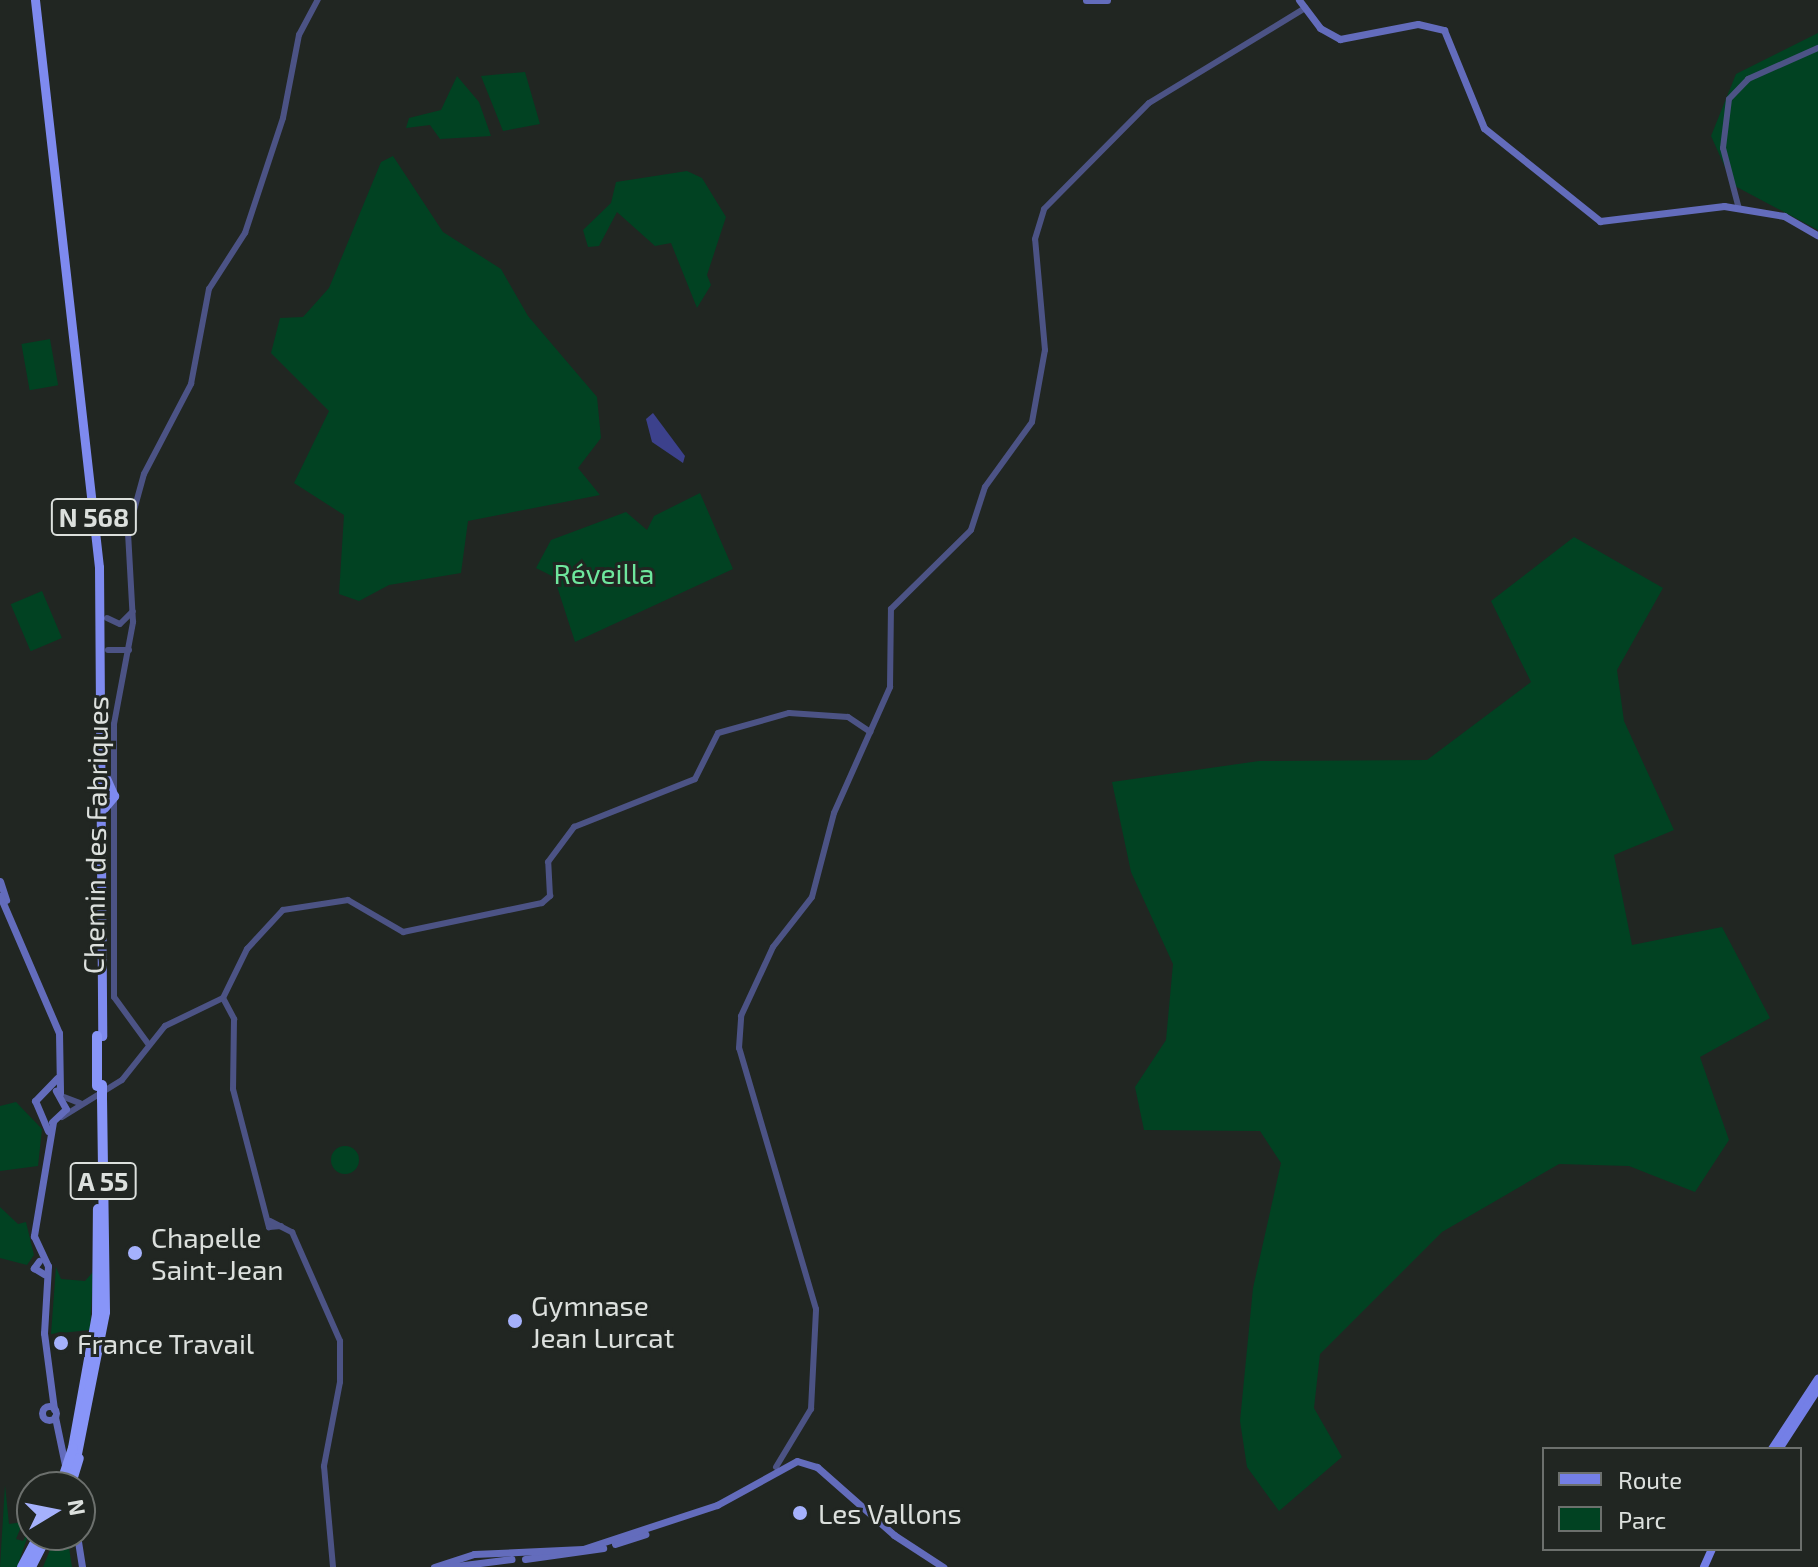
<!DOCTYPE html>
<html>
<head>
<meta charset="utf-8">
<style>
  body { margin:0 }
  #map { position:relative; width:1818px; height:1567px; overflow:hidden; background:#212622; font-family:"Exo 2",sans-serif }
  div>[style] { position:absolute }
  [style*='--x'] { left:calc(var(--x)*1px); top:calc(var(--y)*1px); width:calc(var(--w)*1px); rotate:calc(var(--a)*1deg) }
  .green>* { inset:0; background:#014222; transform-origin:0 0 }
  .round { border-radius:50% }
  .water>* { inset:0; background:#3c418c }
  .tertiary>* { height:6px; margin:-3px; padding:0 3px; transform-origin:3px; border-radius:3px; background:#4c5385 }
  .secondary>* { height:7px; margin:-3.5px; padding:0 3.5px; transform-origin:3.5px; border-radius:3.5px; background:#636cbc }
  .secondary>.ring { margin:-3.5px; padding:0; box-sizing:content-box; background:none; border:7px solid #636cbc; border-radius:50% }
  .primary>* { height:8px; margin:-4px; padding:0 4px; transform-origin:4px; border-radius:4px; background:#747fe6 }
  .trunk>* { height:9px; margin:-4.5px; padding:0 4.5px; transform-origin:4.5px; border-radius:4.5px; background:#7e8aef }
  .motorway>* { height:10px; margin:-5px; padding:0 5px; transform-origin:5px; border-radius:5px; background:#8895f8 }
  .motorway-bridge>* { height:10px; margin:-5px; padding:0 5px; transform-origin:5px; border-radius:5px; background:#8895f8 }
  .dots>* { width:22px; height:22px; translate:-50% -50%; box-sizing:border-box; border:4px solid #212622; border-radius:50% }
  span { translate:-50% -50%; white-space:nowrap; text-align:center; line-height:1.15; -webkit-text-stroke:6px #212622; paint-order:stroke }
  .shield-label span { padding:2px 6px; background:#212622; border:2px solid; border-radius:6px; -webkit-text-stroke-width:0 }
  .shield-label { font-size:26px; color:#dce0dd; font-weight:700 }
  .park-label { font-size:28px; color:#6ee79d }
  .street-label { font-size:28px; color:#dce0dd }
  .poi-label { font-size:28px; color:#dce0dd }
  .left { translate:0 -50%; text-align:left }
  .legend { position:absolute; left:1542px; top:1447px; width:260px; height:104px; box-sizing:border-box; background:#212622; border:2px solid #6c706d; margin:0; padding:10px 14px; list-style:none; font-size:24px; color:#dce0dd }
  .legend li { display:flex; align-items:center; gap:16px; height:40px }
  .legend b { width:40px; border:2px solid #6c706d }
  .north { position:absolute; left:16px; top:1471px; width:80px; height:80px; box-sizing:border-box; background:#212622; border:2px solid #6c706d; border-radius:50%; rotate:80deg; font-size:22px; font-weight:700; line-height:32px; text-align:center; color:#dce0dd }
  .north::after { content:''; display:block; margin:auto; width:28px; height:36px; background:#a5b1fc; clip-path:polygon(50% 0,100% 100%,50% 72%,0 100%) }
</style>
</head>
<body>
<div id="map">
  <div class="green">
    <div style="clip-path:polygon(1818px 33px,1818px 230px,1733px 185px,1711px 136px,1736px 74px)"></div>
    <div style="clip-path:polygon(525px 72px,540px 124px,503px 131px,481px 76px)"></div>
    <div style="clip-path:polygon(457px 76px,479px 102px,491px 136px,440px 139px,430px 125px,406px 128px,409px 118px,441px 110px)"></div>
    <div style="clip-path:polygon(393px 156px,443px 232px,501px 269px,528px 316px,597px 397px,601px 438px,578px 468px,600px 495px,468px 521px,461px 573px,389px 585px,359px 601px,339px 594px,344px 515px,294px 483px,329px 411px,271px 353px,280px 318px,303px 317px,329px 288px,381px 162px)"></div>
    <div style="clip-path:polygon(687px 171px,702px 178px,726px 217px,707px 275px,711px 285px,697px 308px,671px 243px,655px 246px,617px 212px,599px 246px,588px 247px,583px 230px,611px 203px,616px 182px)"></div>
    <div style="left:50px;top:339px;width:47px;height:29px;rotate:80deg"></div>
    <div style="clip-path:polygon(700px 493px,733px 569px,575px 642px,554px 577px,536px 568px,551px 540px,626px 512px,647px 530px,654px 516px)"></div>
    <div style="clip-path:polygon(1574px 537px,1663px 588px,1617px 670px,1624px 721px,1674px 830px,1614px 855px,1632px 945px,1722px 927px,1770px 1018px,1700px 1057px,1729px 1140px,1695px 1192px,1629px 1166px,1559px 1164px,1442px 1232px,1320px 1354px,1314px 1408px,1342px 1457px,1279px 1511px,1247px 1467px,1240px 1421px,1253px 1288px,1281px 1163px,1260px 1131px,1144px 1130px,1135px 1087px,1166px 1040px,1173px 964px,1131px 872px,1112px 782px,1259px 761px,1427px 760px,1531px 682px,1491px 601px)"></div>
    <div style="left:42px;top:591px;width:51px;height:34px;rotate:67deg"></div>
    <div style="clip-path:polygon(16px 1102px,42px 1129px,38px 1166px,0 1171px,0 1106px)"></div>
    <div class="round" style="left:331px;top:1146px;width:28px;height:28px"></div>
    <div style="clip-path:polygon(0 1207px,18px 1224px,26px 1222px,34px 1255px,27px 1265px,0 1258px)"></div>
    <div style="clip-path:polygon(56px 1267px,61px 1279px,85px 1281px,93px 1272px,90px 1330px,51px 1334px)"></div>
    <div style="clip-path:polygon(5px 1485px,9px 1524px,23px 1522px,16px 1539px,23px 1541px,32px 1524px,17px 1567px,0 1567px)"></div>
    <div style="clip-path:polygon(56px 1535px,67px 1535px,72px 1567px,43px 1567px)"></div>
  </div>
  <div class="water">
    <div style="clip-path:polygon(653px 413px,685px 456px,683px 463px,652px 442px,646px 419px)"></div>
  </div>
  <div class="tertiary">
    <div style="--x:1739;--y:209;--w:63;--a:-104.7"></div>
    <div style="--x:1723;--y:148;--w:49;--a:-83"></div>
    <div style="--x:1729;--y:99;--w:28;--a:-46"></div>
    <div style="--x:1748;--y:79;--w:77;--a:-23.9"></div>
    <div style="--x:107;--y:618;--w:14;--a:25"></div>
    <div style="--x:120;--y:624;--w:18;--a:-45"></div>
    <div style="--x:108;--y:650;--w:21;--a:0"></div>
    <div style="--x:223;--y:998;--w:24;--a:62"></div>
    <div style="--x:234;--y:1019;--w:70;--a:90.8"></div>
    <div style="--x:233;--y:1089;--w:143;--a:75.4"></div>
    <div style="--x:269;--y:1227;--w:12;--a:-5"></div>
    <div style="--x:149;--y:1045;--w:59;--a:-126.1"></div>
    <div style="--x:114;--y:997;--w:273;--a:-90"></div>
    <div style="--x:114;--y:724;--w:104;--a:-79.4"></div>
    <div style="--x:133;--y:622;--w:90;--a:-93.2"></div>
    <div style="--x:128;--y:532;--w:60;--a:-74.6"></div>
    <div style="--x:144;--y:474;--w:102;--a:-62.4"></div>
    <div style="--x:191;--y:384;--w:97;--a:-79.3"></div>
    <div style="--x:209;--y:289;--w:67;--a:-57.3"></div>
    <div style="--x:245;--y:233;--w:121;--a:-71.7"></div>
    <div style="--x:283;--y:118;--w:85;--a:-79.1"></div>
    <div style="--x:299;--y:35;--w:40;--a:-62"></div>
    <div style="--x:64;--y:1097;--w:17;--a:21"></div>
    <div style="--x:62;--y:1117;--w:70;--a:-31.7"></div>
    <div style="--x:122;--y:1080;--w:69;--a:-51.5"></div>
    <div style="--x:165;--y:1026;--w:64;--a:-25.8"></div>
    <div style="--x:223;--y:998;--w:55;--a:-63.9"></div>
    <div style="--x:247;--y:949;--w:53;--a:-47.3"></div>
    <div style="--x:283;--y:910;--w:66;--a:-8.7"></div>
    <div style="--x:348;--y:900;--w:64;--a:30.2"></div>
    <div style="--x:403;--y:932;--w:142;--a:-11.8"></div>
    <div style="--x:542;--y:903;--w:11;--a:-41"></div>
    <div style="--x:550;--y:896;--w:34;--a:-93"></div>
    <div style="--x:548;--y:862;--w:44;--a:-53.4"></div>
    <div style="--x:574;--y:827;--w:130;--a:-21.6"></div>
    <div style="--x:695;--y:779;--w:51;--a:-63.4"></div>
    <div style="--x:718;--y:733;--w:74;--a:-15.7"></div>
    <div style="--x:789;--y:713;--w:59;--a:3.9"></div>
    <div style="--x:848;--y:717;--w:27;--a:34"></div>
    <div style="--x:270;--y:1221;--w:25;--a:27"></div>
    <div style="--x:292;--y:1232;--w:119;--a:66.2"></div>
    <div style="--x:340;--y:1341;--w:41;--a:90"></div>
    <div style="--x:340;--y:1382;--w:86;--a:100.8"></div>
    <div style="--x:324;--y:1466;--w:101;--a:84.9"></div>
    <div style="--x:776;--y:1467;--w:68;--a:-58.9"></div>
    <div style="--x:811;--y:1409;--w:100;--a:-87.1"></div>
    <div style="--x:816;--y:1309;--w:272;--a:-106.4"></div>
    <div style="--x:739;--y:1048;--w:32;--a:-86"></div>
    <div style="--x:741;--y:1016;--w:76;--a:-65.1"></div>
    <div style="--x:773;--y:947;--w:63;--a:-52"></div>
    <div style="--x:812;--y:897;--w:87;--a:-75.3"></div>
    <div style="--x:834;--y:813;--w:138;--a:-66"></div>
    <div style="--x:890;--y:687;--w:78;--a:-89.3"></div>
    <div style="--x:891;--y:609;--w:112;--a:-44.6"></div>
    <div style="--x:971;--y:530;--w:45;--a:-72"></div>
    <div style="--x:985;--y:487;--w:80;--a:-54.1"></div>
    <div style="--x:1032;--y:422;--w:73;--a:-79.8"></div>
    <div style="--x:1045;--y:350;--w:111;--a:-95.1"></div>
    <div style="--x:1035;--y:239;--w:31;--a:-73"></div>
    <div style="--x:1044;--y:209;--w:149;--a:-45.3"></div>
    <div style="--x:1149;--y:103;--w:183;--a:-31.3"></div>
  </div>
  <div class="secondary">
    <div style="--x:1086;--y:0;--w:21;--a:0"></div>
    <div style="--x:1299;--y:0;--w:35;--a:53"></div>
    <div style="--x:1320;--y:28;--w:23;--a:29"></div>
    <div style="--x:1340;--y:39;--w:79;--a:-10.9"></div>
    <div style="--x:1418;--y:24;--w:27;--a:13"></div>
    <div style="--x:1444;--y:30;--w:106;--a:67.8"></div>
    <div style="--x:1484;--y:128;--w:149;--a:38.7"></div>
    <div style="--x:1600;--y:221;--w:125;--a:-6.9"></div>
    <div style="--x:1724;--y:206;--w:61;--a:9.5"></div>
    <div style="--x:1784;--y:216;--w:39;--a:30"></div>
    <div style="--x:0;--y:881;--w:20;--a:72"></div>
    <div style="--x:0;--y:896;--w:149;--a:66.7"></div>
    <div style="--x:59;--y:1033;--w:60;--a:89"></div>
    <div style="--x:52;--y:1122;--w:19;--a:-43"></div>
    <div style="--x:66;--y:1109;--w:21;--a:-119"></div>
    <div style="--x:53;--y:1122;--w:116;--a:99.5"></div>
    <div style="--x:34;--y:1236;--w:33;--a:65"></div>
    <div style="--x:48;--y:1266;--w:67;--a:93.4"></div>
    <div style="--x:44;--y:1333;--w:77;--a:82.5"></div>
    <div style="--x:48;--y:1131;--w:33;--a:-113"></div>
    <div style="--x:35;--y:1101;--w:32;--a:-46"></div>
    <div style="--x:39;--y:1261;--w:9;--a:126"></div>
    <div style="--x:34;--y:1268;--w:12;--a:31"></div>
    <div class="ring" style="left:42px;top:1406px;width:7px;height:7px"></div>
    <div style="--x:55;--y:1417;--w:49;--a:78.2"></div>
    <div style="--x:77;--y:1535;--w:32;--a:81"></div>
    <div style="--x:615;--y:1544;--w:32;--a:-18"></div>
    <div style="--x:525;--y:1559;--w:79;--a:-8"></div>
    <div style="--x:434;--y:1567;--w:42;--a:-18"></div>
    <div style="--x:474;--y:1554;--w:109;--a:-2.6"></div>
    <div style="--x:583;--y:1549;--w:141;--a:-18.2"></div>
    <div style="--x:717;--y:1505;--w:91;--a:-28.8"></div>
    <div style="--x:797;--y:1461;--w:21;--a:17"></div>
    <div style="--x:817;--y:1467;--w:103;--a:41.4"></div>
    <div style="--x:894;--y:1535;--w:59;--a:33.1"></div>
    <div style="--x:448;--y:1567;--w:64;--a:-7.1"></div>
  </div>
  <div class="primary">
    <div style="--x:1772;--y:1449;--w:84;--a:-56.7"></div>
    <div style="--x:1779;--y:1449;--w:72;--a:-57"></div>
    <div style="--x:1704;--y:1567;--w:20;--a:-66"></div>
  </div>
  <div class="trunk">
    <div style="--x:35;--y:0;--w:571;--a:83.56"></div>
    <div style="--x:99;--y:567;--w:469;--a:89.6"></div>
    <div style="--x:104;--y:808;--w:16;--a:-50"></div>
    <div style="--x:114;--y:796;--w:22;--a:-114"></div>
  </div>
  <div class="motorway">
    <div style="--x:97;--y:1036;--w:50;--a:90"></div>
    <div style="--x:73;--y:1448;--w:135;--a:-79.8"></div>
    <div style="--x:97;--y:1315;--w:106;--a:-89.5"></div>
    <div style="--x:75;--y:1464;--w:155;--a:-78.8"></div>
    <div style="--x:105;--y:1312;--w:212;--a:-90.8"></div>
    <div style="--x:70;--y:1487;--w:30;--a:-73"></div>
    <div style="--x:22;--y:1567;--w:36;--a:-62"></div>
    <div style="--x:31;--y:1567;--w:36;--a:-63"></div>
  </div>
  <div class="motorway-bridge">
    <div style="--x:102;--y:1100;--w:15;--a:-90"></div>
    <div style="--x:60;--y:1487;--w:41;--a:-71.6"></div>
  </div>
  <div class="dots">
    <div style="left:135px;top:1253px;background:#a5b1fc"></div>
    <div style="left:515px;top:1321px;background:#a5b1fc"></div>
    <div style="left:61px;top:1343px;background:#a5b1fc"></div>
    <div style="left:800px;top:1513px;background:#a5b1fc"></div>
  </div>
  <div class="shield-label">
    <span style="left:94px;top:517px">N 568</span>
    <span style="left:103px;top:1181px">A 55</span>
  </div>
  <div class="park-label">
    <span style="left:604px;top:573px">Réveilla</span>
  </div>
  <div class="street-label">
    <span style="left:95px;top:835px;rotate:-89deg">Chemin des Fabriques</span>
  </div>
  <div class="poi-label">
    <span class="left" style="left:151px;top:1253px">Chapelle<br>Saint-Jean</span>
    <span class="left" style="left:531px;top:1321px">Gymnase<br>Jean Lurcat</span>
    <span class="left" style="left:77px;top:1343px">France Travail</span>
    <span class="left" style="left:818px;top:1513px">Les Vallons</span>
  </div>
  <ul class="legend">
  <li><b style="height:10px;background:#747fe6"></b>Route</li>
  <li><b style="height:22px;background:#014222"></b>Parc</li>
  </ul>
  <div class="north">N</div>
</div>
</body>
</html>
